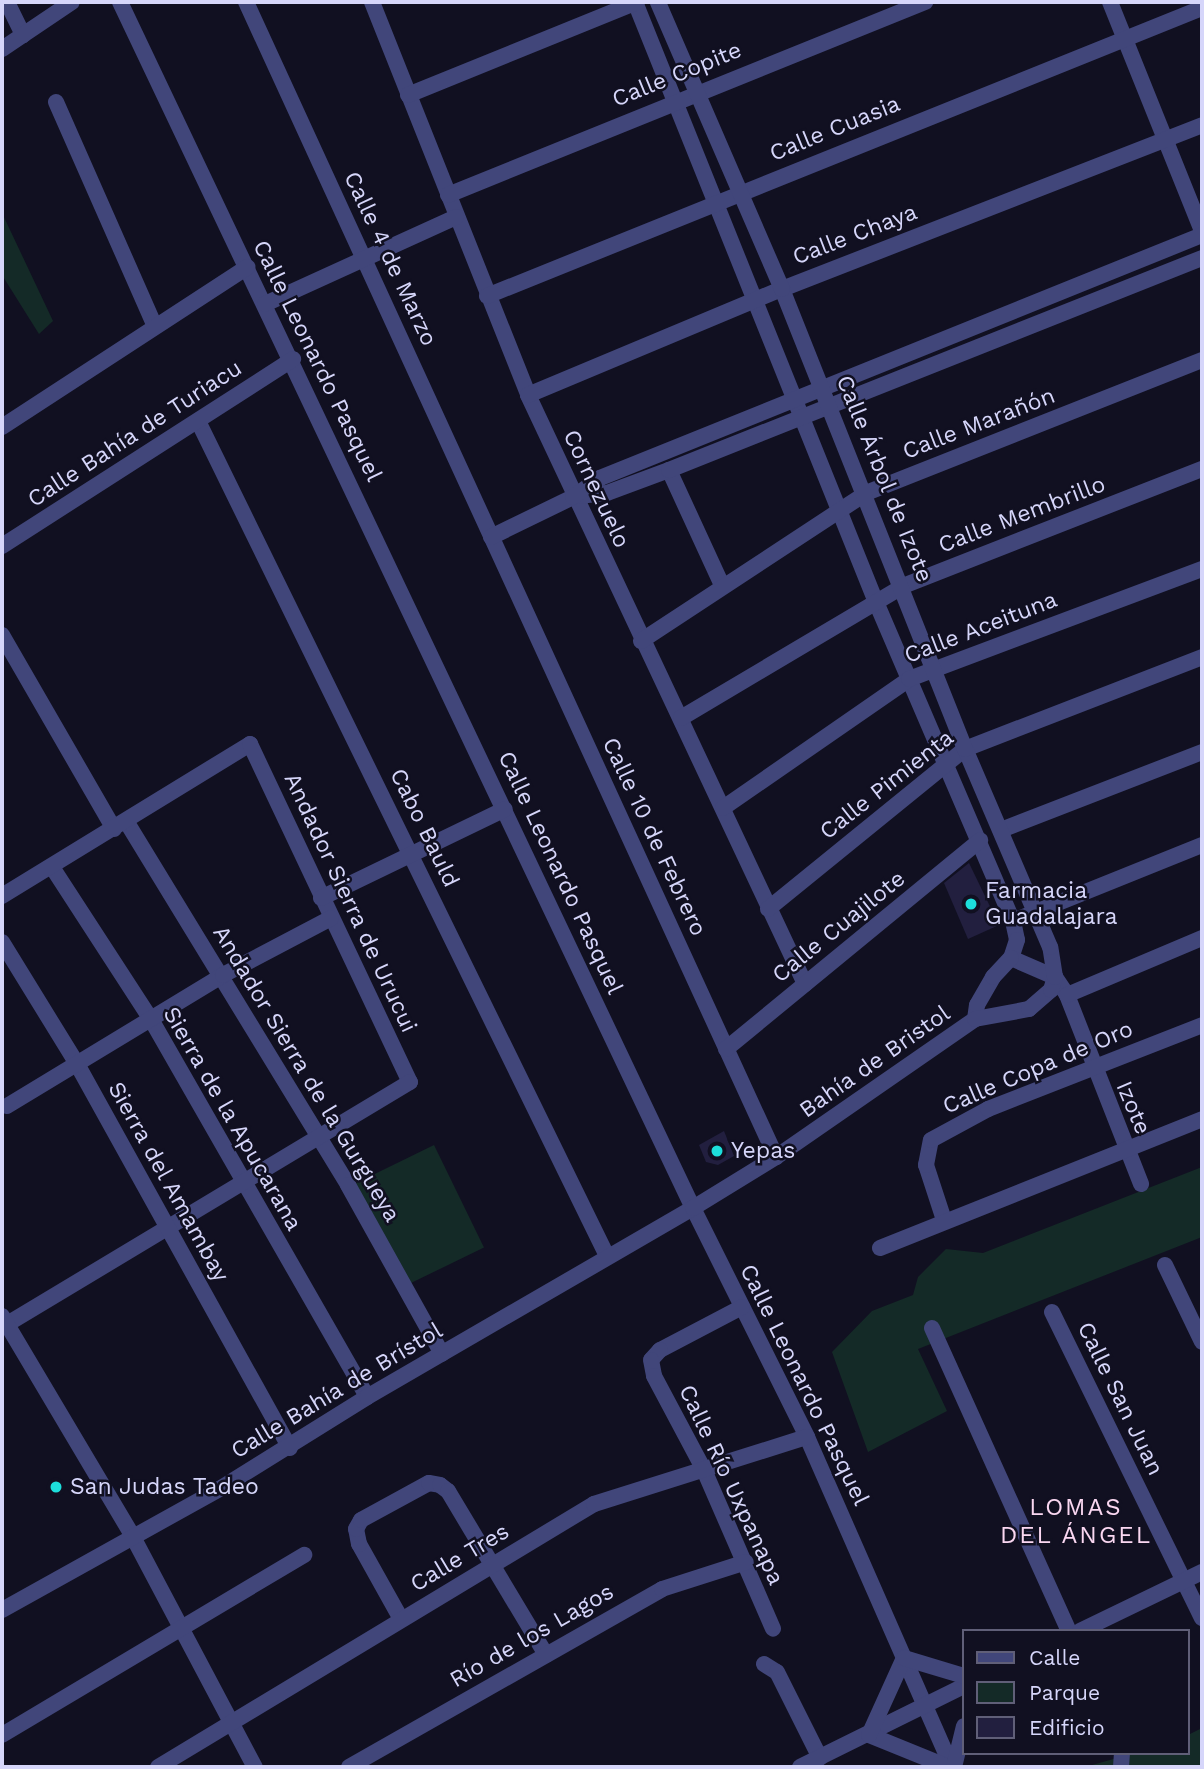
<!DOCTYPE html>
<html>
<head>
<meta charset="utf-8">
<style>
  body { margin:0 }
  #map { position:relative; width:1204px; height:1769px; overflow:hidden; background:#111021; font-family:"Work Sans",sans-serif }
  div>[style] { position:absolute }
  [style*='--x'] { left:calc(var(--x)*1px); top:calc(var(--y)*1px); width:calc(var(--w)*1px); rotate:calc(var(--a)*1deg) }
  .green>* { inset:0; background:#142a27; transform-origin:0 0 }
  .building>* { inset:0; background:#221f3f }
  .minor>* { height:16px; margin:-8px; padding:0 8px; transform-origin:8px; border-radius:8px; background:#41467a }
  .dots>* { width:19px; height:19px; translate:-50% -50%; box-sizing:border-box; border:4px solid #111021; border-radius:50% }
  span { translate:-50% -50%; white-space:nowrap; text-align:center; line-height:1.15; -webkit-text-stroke:5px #111021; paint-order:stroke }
  .street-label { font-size:23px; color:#d6d6fa }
  .poi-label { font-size:23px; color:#d6d6fa }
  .left { translate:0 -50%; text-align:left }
  .neighbourhood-label { font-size:24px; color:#fad7f1; letter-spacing:2px }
  .frame { position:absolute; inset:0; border:4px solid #d6d6fa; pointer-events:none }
  .legend { position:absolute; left:962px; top:1629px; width:228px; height:126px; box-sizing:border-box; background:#111021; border:2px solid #605f78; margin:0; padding:9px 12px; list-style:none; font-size:21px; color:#d6d6fa }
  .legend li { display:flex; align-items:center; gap:14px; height:35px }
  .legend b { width:35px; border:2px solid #605f78 }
</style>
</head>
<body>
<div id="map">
  <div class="green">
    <div style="clip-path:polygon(2px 213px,53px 321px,39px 334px,2px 275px)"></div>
    <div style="left:434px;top:1145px;width:114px;height:91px;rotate:64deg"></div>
    <div style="clip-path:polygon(1202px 1167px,1202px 1237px,918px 1349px,947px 1411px,868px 1452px,832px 1352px,872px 1311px,913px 1295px,918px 1277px,946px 1249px,983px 1253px)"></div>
    <div style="clip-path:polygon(1202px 1728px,1202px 1767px,1085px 1767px,1135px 1753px,1188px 1753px,1188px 1735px)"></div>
  </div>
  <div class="building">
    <div style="clip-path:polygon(969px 863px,999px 925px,968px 939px,944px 883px)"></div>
    <div style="clip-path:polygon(724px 1131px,734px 1156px,718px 1165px,706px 1162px,699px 1145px)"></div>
  </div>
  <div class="minor">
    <div style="--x:7;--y:2;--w:37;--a:64"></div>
    <div style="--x:120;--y:2;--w:1335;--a:64.59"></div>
    <div style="--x:693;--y:1208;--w:256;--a:63.5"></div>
    <div style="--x:807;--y:1437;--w:360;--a:66.3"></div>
    <div style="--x:246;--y:2;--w:1271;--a:65.35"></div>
    <div style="--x:372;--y:2;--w:423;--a:68.3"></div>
    <div style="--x:528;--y:395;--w:651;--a:64.81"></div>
    <div style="--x:635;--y:2;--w:647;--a:68.12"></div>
    <div style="--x:876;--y:602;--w:347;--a:66.8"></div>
    <div style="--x:1013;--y:921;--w:19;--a:78"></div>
    <div style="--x:1017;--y:940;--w:19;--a:108"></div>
    <div style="--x:1110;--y:2;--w:247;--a:68.1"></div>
    <div style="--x:2;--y:49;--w:84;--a:-33.9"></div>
    <div style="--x:408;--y:95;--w:247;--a:-22.1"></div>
    <div style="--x:56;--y:102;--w:245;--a:66.2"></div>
    <div style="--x:448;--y:195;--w:515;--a:-22.03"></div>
    <div style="--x:487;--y:296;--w:771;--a:-21.94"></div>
    <div style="--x:265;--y:304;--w:210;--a:-24.5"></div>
    <div style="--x:528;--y:395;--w:275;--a:-22.7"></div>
    <div style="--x:782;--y:289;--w:451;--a:-21.3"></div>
    <div style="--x:198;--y:421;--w:930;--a:63.9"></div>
    <div style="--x:2;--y:427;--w:293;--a:-33.1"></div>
    <div style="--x:669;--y:470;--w:127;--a:65.3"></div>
    <div style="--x:578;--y:496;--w:29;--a:-6"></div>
    <div style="--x:607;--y:493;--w:66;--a:-20.4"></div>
    <div style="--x:669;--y:470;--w:574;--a:-21.69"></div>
    <div style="--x:491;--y:537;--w:91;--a:-26"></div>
    <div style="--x:573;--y:497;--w:33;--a:-35"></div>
    <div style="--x:600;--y:478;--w:649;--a:-21.98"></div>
    <div style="--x:2;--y:546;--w:346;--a:-32.7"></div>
    <div style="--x:2;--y:635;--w:224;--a:60"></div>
    <div style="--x:641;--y:641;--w:269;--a:-33.3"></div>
    <div style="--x:866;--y:493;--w:361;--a:-21.6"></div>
    <div style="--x:681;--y:718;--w:258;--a:-30.7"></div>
    <div style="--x:903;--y:586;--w:321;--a:-21.4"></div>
    <div style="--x:723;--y:808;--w:226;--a:-34.7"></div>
    <div style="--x:909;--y:679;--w:313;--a:-20.6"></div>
    <div style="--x:126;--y:821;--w:426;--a:58.6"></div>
    <div style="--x:348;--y:1185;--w:193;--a:60.9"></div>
    <div style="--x:1001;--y:830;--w:216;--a:-21.2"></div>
    <div style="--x:52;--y:867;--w:184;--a:57"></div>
    <div style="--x:152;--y:1021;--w:433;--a:60.2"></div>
    <div style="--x:2;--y:896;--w:291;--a:-31.5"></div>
    <div style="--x:250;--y:744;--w:374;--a:64.7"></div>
    <div style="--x:410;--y:1082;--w:476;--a:149"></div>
    <div style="--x:321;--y:898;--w:204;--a:-25.8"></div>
    <div style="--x:768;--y:909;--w:254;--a:-39.1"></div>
    <div style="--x:965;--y:749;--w:254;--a:-21.2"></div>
    <div style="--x:1013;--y:921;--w:204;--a:-21.9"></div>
    <div style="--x:2;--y:942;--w:143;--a:58.4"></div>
    <div style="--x:77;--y:1064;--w:439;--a:61"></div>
    <div style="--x:1011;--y:958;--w:48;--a:23.4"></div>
    <div style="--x:1055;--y:977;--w:22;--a:56"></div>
    <div style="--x:1067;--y:995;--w:203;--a:68.6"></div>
    <div style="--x:1067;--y:995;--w:147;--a:-22.9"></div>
    <div style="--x:975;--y:1019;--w:14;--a:-82"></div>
    <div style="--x:977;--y:1005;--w:32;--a:-60"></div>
    <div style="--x:993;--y:977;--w:26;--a:-47"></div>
    <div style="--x:726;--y:1049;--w:329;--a:-39.4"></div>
    <div style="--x:7;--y:1106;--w:253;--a:-31.2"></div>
    <div style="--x:223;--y:975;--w:122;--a:-27.8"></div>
    <div style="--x:944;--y:1220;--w:58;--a:-108.1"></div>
    <div style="--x:926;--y:1165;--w:25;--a:-79"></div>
    <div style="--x:931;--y:1140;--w:65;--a:-28.5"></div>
    <div style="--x:988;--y:1109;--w:230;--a:-21.4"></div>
    <div style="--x:880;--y:1248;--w:347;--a:-21.8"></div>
    <div style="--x:1165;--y:1265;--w:85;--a:64.3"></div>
    <div style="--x:742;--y:1307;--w:93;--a:152.3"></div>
    <div style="--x:660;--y:1350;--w:13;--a:132"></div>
    <div style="--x:651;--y:1360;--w:16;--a:79"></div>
    <div style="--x:654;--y:1376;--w:106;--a:62"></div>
    <div style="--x:704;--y:1470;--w:173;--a:66.5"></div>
    <div style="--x:1052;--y:1312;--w:341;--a:63.9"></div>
    <div style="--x:2;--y:1316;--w:257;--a:59.3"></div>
    <div style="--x:133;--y:1537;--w:260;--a:62.1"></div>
    <div style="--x:932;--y:1328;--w:333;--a:65.7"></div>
    <div style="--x:2;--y:1610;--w:251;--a:-29.1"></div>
    <div style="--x:221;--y:1488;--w:172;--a:-31.9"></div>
    <div style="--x:367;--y:1397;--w:377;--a:-30.1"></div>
    <div style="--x:693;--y:1208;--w:97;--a:-31.6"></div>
    <div style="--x:776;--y:1157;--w:242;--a:-34.7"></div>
    <div style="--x:975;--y:1019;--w:55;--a:-10.5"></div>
    <div style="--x:1029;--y:1009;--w:29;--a:-41"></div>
    <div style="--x:1051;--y:990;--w:14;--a:-73"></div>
    <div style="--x:1055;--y:977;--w:30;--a:-99"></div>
    <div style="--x:1050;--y:947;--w:215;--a:-113.2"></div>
    <div style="--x:965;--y:749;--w:495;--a:-111.7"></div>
    <div style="--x:782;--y:289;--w:313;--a:-113.4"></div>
    <div style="--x:401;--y:1619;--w:86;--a:-119.2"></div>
    <div style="--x:359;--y:1544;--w:15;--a:-101"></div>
    <div style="--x:356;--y:1529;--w:10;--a:-61"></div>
    <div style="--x:361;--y:1520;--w:77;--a:-28.6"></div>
    <div style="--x:429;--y:1483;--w:11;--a:10"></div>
    <div style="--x:440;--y:1485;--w:10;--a:37"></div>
    <div style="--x:448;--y:1491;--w:191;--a:59.1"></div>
    <div style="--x:1080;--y:1631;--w:136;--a:-25.8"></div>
    <div style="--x:764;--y:1664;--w:15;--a:32"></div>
    <div style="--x:777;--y:1672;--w:96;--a:63.4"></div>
    <div style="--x:2;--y:1735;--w:352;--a:-30.8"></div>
    <div style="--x:158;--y:1767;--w:509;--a:-31.1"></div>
    <div style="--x:594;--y:1504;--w:223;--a:-17.5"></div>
    <div style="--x:349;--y:1767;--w:360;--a:-29.6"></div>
    <div style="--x:662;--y:1589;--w:88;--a:-17.8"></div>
    <div style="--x:800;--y:1767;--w:183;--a:-26.3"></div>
    <div style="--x:948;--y:1767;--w:85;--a:-157.9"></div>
    <div style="--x:869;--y:1735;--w:85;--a:-65.6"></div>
    <div style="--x:904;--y:1658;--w:63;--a:16.7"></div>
    <div style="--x:954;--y:1767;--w:42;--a:-76.3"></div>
    <div style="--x:1121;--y:1767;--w:14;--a:-86"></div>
  </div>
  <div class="dots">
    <div style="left:971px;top:904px;background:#1ddedb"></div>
    <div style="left:717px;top:1151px;background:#1ddedb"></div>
    <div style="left:56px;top:1487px;background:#1ddedb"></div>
  </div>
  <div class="street-label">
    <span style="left:677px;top:75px;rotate:-22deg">Calle Copite</span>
    <span style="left:835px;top:129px;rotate:-22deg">Calle Cuasia</span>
    <span style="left:855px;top:235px;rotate:-21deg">Calle Chaya</span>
    <span style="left:390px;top:259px;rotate:65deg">Calle 4 de Marzo</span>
    <span style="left:317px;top:361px;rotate:64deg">Calle Leonardo Pasquel</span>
    <span style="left:979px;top:424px;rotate:-21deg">Calle Marañón</span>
    <span style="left:135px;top:434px;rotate:-33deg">Calle Bahía de Turiacu</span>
    <span style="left:884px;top:479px;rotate:68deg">Calle Árbol de Izote</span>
    <span style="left:596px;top:489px;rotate:65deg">Cornezuelo</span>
    <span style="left:1022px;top:515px;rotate:-21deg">Calle Membrillo</span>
    <span style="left:981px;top:628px;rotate:-21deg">Calle Aceituna</span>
    <span style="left:887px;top:785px;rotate:-38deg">Calle Pimienta</span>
    <span style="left:424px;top:828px;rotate:64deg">Cabo Bauld</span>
    <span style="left:654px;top:837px;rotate:65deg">Calle 10 de Febrero</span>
    <span style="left:560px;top:873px;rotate:65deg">Calle Leonardo Pasquel</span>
    <span style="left:350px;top:903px;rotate:65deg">Andador Sierra de Urucui</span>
    <span style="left:839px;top:927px;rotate:-39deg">Calle Cuajilote</span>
    <span style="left:875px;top:1062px;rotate:-35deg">Bahía de Bristol</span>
    <span style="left:1038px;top:1068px;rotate:-23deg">Calle Copa de Oro</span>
    <span style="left:306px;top:1074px;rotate:59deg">Andador Sierra de la Gurgueya</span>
    <span style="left:1133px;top:1108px;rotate:67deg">Izote</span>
    <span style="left:232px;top:1119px;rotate:60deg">Sierra de la Apucarana</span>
    <span style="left:168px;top:1182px;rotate:61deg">Sierra del Amambay</span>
    <span style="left:804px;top:1385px;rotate:64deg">Calle Leonardo Pasquel</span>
    <span style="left:337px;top:1391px;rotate:-31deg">Calle Bahía de Brístol</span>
    <span style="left:1120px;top:1399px;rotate:64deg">Calle San Juan</span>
    <span style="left:731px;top:1485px;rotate:65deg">Calle Río Uxpanapa</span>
    <span style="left:460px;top:1558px;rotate:-31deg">Calle Tres</span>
    <span style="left:532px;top:1636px;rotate:-30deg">Río de los Lagos</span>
  </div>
  <div class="poi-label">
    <span class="left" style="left:985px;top:904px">Farmacia<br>Guadalajara</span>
    <span class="left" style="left:731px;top:1151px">Yepas</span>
    <span class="left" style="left:70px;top:1487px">San Judas Tadeo</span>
  </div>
  <div class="neighbourhood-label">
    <span style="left:1076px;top:1522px">LOMAS<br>DEL ÁNGEL</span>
  </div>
  <div class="frame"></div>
  <ul class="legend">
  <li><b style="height:9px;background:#41467a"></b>Calle</li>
  <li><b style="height:19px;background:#142a27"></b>Parque</li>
  <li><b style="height:19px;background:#221f3f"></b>Edificio</li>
  </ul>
</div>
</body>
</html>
